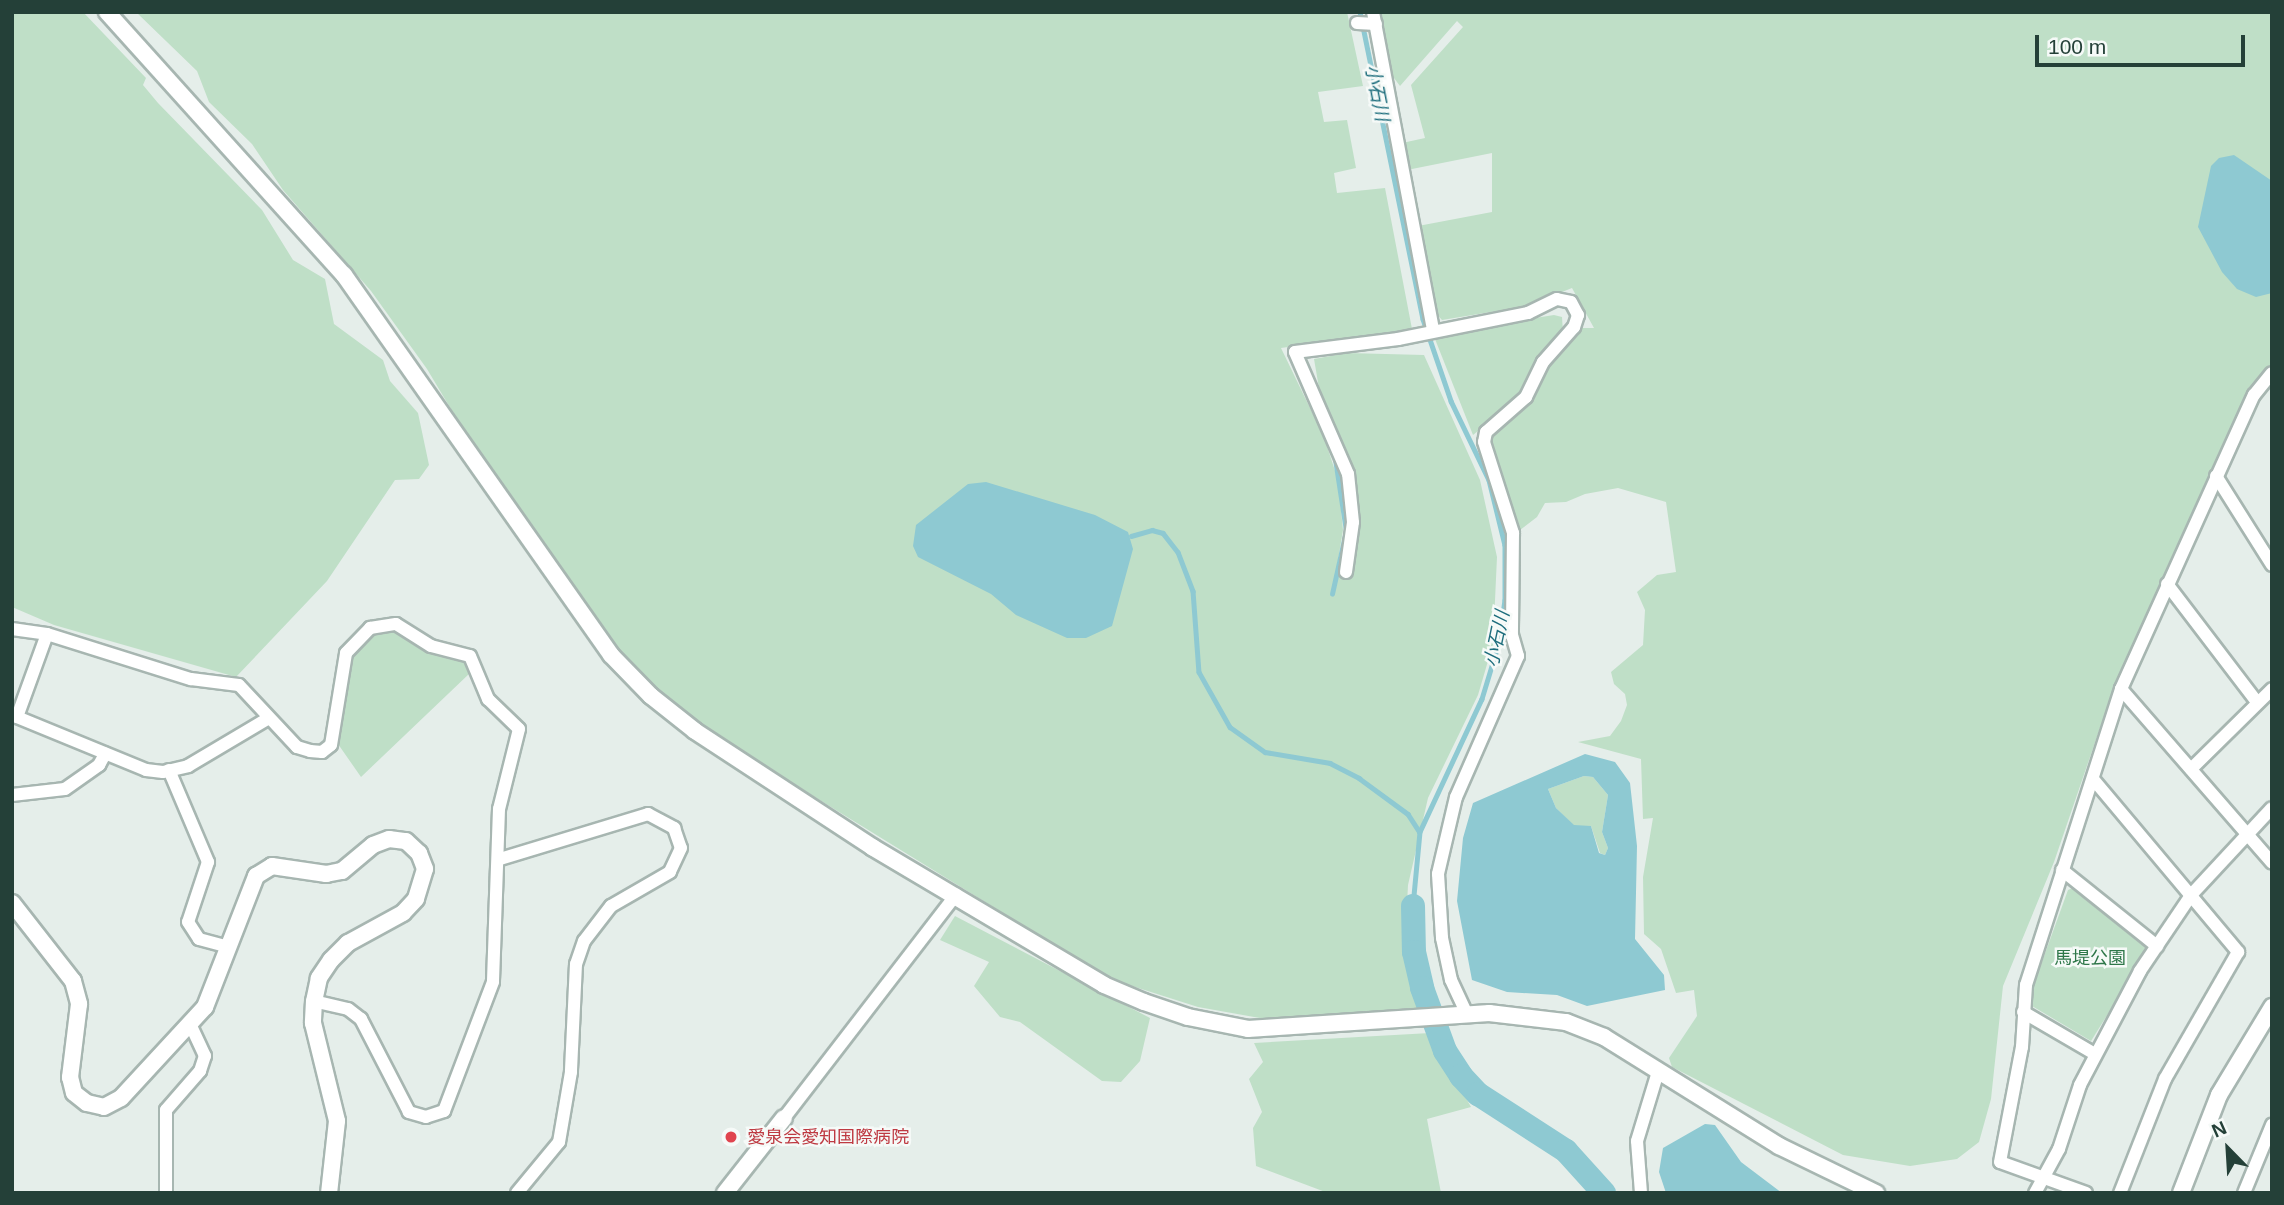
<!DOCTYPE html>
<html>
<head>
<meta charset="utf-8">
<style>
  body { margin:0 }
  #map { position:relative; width:2284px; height:1205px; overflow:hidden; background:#e5eeea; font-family:Arial,"Noto Sans JP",sans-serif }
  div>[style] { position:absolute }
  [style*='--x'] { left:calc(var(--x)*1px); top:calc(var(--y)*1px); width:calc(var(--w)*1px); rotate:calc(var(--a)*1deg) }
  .green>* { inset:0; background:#bfdfc7 }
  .water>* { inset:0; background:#8ec9d2 }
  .stream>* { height:4.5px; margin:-2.25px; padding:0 2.25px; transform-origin:2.25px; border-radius:2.25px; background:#8ec9d2 }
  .river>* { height:24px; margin:-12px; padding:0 12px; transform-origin:12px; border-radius:12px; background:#8ec9d2 }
  .roads { filter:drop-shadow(2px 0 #a7b6b1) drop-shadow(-2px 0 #a7b6b1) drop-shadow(0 2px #a7b6b1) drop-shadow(0 -2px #a7b6b1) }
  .street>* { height:12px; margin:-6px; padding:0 6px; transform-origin:6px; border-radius:6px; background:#fff }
  .secondary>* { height:16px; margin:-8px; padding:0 8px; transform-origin:8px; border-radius:8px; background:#fff }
  .dots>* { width:19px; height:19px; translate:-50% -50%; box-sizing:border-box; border:4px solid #f6faf8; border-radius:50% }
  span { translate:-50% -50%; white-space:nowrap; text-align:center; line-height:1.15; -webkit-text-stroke:5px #f6faf8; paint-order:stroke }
  .park-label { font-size:18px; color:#2e7749 }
  .health-label { font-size:18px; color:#be3a42 }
  .left { translate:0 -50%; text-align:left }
  .water-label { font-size:19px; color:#1e6e7d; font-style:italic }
  .frame { position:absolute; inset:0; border:14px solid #244038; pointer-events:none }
  .north { position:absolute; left:2193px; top:1114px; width:70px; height:70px; -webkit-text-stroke:5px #f6faf8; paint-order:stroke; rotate:336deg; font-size:19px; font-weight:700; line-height:28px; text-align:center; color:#244038 }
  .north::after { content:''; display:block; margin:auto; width:24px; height:32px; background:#244038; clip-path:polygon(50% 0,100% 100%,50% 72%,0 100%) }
  .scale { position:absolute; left:2035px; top:35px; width:210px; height:32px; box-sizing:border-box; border:4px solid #244038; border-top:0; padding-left:9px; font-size:21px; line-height:24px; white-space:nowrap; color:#244038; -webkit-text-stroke:5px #f6faf8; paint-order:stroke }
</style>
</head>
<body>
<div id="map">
  <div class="green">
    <div style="clip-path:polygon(12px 12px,83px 12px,146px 78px,143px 85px,158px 103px,262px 210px,293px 260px,325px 279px,334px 324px,383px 360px,390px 381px,418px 413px,429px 465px,419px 479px,395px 480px,327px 581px,236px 677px,54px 625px,12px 607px)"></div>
    <div style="clip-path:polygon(136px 12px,1347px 12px,1363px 86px,1318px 92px,1324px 122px,1347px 120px,1356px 168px,1334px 173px,1337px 193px,1385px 188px,1412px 329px,1281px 348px,1324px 437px,1338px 480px,1343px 530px,1336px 572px,1352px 575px,1360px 523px,1355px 473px,1319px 388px,1314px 359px,1347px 353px,1424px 355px,1480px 480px,1497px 557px,1493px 644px,1478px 695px,1428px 798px,1408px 885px,1406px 925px,1422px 1008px,1271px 1020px,1198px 1007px,1110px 979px,693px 722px,621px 659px,485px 466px,427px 369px,371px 291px,283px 190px,252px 144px,209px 102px,197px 71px)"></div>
    <div style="clip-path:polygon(1379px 12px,2272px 12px,2272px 365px,2247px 394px,2113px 690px,2054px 862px,2003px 986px,1991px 1099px,1979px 1142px,1957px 1159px,1910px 1166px,1843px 1155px,1672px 1067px,1669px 1058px,1697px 1016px,1694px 990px,1676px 993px,1661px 949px,1644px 934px,1643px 877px,1653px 818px,1643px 819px,1641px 759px,1578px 742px,1610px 736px,1621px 721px,1627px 705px,1625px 694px,1614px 684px,1611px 672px,1643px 645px,1645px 610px,1637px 592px,1657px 575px,1676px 572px,1666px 502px,1618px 488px,1585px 494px,1566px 502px,1545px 503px,1537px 517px,1516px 533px,1503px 479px,1488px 446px,1489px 434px,1576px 328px,1594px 328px,1572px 288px,1527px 306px,1442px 320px,1434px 311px,1418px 226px,1492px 212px,1492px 153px,1407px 170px,1402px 143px,1425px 138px,1411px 85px,1463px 27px,1457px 21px,1400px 86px,1391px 74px)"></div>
    <div style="clip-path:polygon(1554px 315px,1562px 317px,1563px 332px,1522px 395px,1473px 435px,1433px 334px)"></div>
    <div style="clip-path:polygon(395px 630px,431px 652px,445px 658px,461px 655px,468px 661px,470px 673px,361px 777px,338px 744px,352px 655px,373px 634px)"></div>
    <div style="clip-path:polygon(1584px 776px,1593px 777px,1608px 795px,1602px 832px,1608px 848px,1605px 855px,1600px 853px,1591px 826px,1574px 826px,1556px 808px,1548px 789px)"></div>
    <div style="clip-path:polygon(2075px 887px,2151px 945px,2091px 1041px,2027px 1003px,2068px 890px)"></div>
    <div style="clip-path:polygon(955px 916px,1150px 1018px,1140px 1061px,1121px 1082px,1102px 1081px,1020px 1022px,1000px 1017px,974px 986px,989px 962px,940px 940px)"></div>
    <div style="clip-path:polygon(1430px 1033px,1471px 1107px,1427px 1119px,1441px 1193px,1328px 1193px,1256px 1166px,1253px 1128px,1262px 1112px,1249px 1079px,1263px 1062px,1254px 1043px)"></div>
  </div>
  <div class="water">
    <div style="clip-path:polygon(2234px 155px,2272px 181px,2272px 293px,2256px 297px,2237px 289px,2222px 272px,2198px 227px,2211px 166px,2219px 158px)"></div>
    <div style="clip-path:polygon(986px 482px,1095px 515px,1128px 532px,1133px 549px,1112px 626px,1086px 638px,1067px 638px,1016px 615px,991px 594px,918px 557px,913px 546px,916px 525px,968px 484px)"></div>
    <div style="clip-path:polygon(evenodd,1585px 754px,1615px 762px,1630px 783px,1637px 846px,1635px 939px,1664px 975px,1665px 990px,1587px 1006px,1557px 995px,1507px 992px,1472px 980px,1457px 901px,1463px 838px,1473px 803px,1585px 754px,1584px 776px,1593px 777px,1608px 795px,1602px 832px,1608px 848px,1605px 855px,1599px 853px,1591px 826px,1574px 825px,1556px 808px,1548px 789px,1584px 776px)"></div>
    <div style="clip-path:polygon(1705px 1124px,1715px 1125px,1741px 1162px,1782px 1193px,1666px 1193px,1659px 1172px,1663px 1148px)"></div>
  </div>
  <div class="stream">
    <div style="--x:1360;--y:12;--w:313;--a:78.4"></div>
    <div style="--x:1423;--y:319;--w:87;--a:71.1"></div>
    <div style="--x:1451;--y:401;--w:88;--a:64.3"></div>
    <div style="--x:1489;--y:480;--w:67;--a:76.2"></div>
    <div style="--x:1505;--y:545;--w:55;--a:90"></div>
    <div style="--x:1505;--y:600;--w:43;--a:97.9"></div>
    <div style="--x:1499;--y:643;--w:59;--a:106.9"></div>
    <div style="--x:1482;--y:699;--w:147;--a:115"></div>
    <div style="--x:1420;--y:832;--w:74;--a:95.4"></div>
    <div style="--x:1131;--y:536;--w:22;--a:-16"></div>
    <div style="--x:1152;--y:530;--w:11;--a:15"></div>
    <div style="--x:1163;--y:533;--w:24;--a:52"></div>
    <div style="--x:1178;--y:552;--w:42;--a:69"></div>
    <div style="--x:1193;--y:591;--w:81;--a:85.8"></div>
    <div style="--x:1199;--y:672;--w:63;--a:60.6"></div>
    <div style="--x:1230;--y:727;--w:43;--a:35.5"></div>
    <div style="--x:1265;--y:752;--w:66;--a:9.6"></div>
    <div style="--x:1330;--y:763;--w:33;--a:27"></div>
    <div style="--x:1359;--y:778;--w:61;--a:36.3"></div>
    <div style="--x:1408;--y:814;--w:20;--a:57"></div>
    <div style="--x:1332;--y:594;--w:65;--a:-77.5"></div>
    <div style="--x:1346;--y:531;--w:73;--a:-98.7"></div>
  </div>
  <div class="river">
    <div style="--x:1413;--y:906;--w:46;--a:88.8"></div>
    <div style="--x:1414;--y:952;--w:37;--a:77"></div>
    <div style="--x:1422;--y:988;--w:67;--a:69.9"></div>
    <div style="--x:1445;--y:1051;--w:30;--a:57"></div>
    <div style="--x:1461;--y:1076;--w:25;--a:47"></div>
    <div style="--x:1478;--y:1094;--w:105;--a:32.9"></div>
    <div style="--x:1566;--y:1151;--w:57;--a:47.9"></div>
  </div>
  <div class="roads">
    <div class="street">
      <div style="--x:1373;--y:12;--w:324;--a:79.3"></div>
      <div style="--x:1357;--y:23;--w:19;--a:3"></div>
      <div style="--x:2216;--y:476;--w:105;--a:57.8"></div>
      <div style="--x:1346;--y:572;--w:50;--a:-82"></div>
      <div style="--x:1353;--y:522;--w:48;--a:-95.9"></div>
      <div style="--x:1348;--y:474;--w:133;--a:-113.5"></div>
      <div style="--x:1295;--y:352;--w:104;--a:-7.2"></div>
      <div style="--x:1398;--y:339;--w:133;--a:-11.3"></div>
      <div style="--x:1528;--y:313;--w:32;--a:-26"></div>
      <div style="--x:1557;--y:299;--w:14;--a:12"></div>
      <div style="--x:1571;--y:302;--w:15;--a:62"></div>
      <div style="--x:1578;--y:315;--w:13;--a:108"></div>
      <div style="--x:1574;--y:327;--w:47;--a:131.5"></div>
      <div style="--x:1543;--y:362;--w:39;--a:116"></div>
      <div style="--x:1526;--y:397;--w:53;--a:138.8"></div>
      <div style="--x:1486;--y:432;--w:10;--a:101"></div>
      <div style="--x:1484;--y:442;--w:96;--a:72.3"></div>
      <div style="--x:1513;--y:533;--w:102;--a:90.6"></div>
      <div style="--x:1512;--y:635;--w:22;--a:74"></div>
      <div style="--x:1518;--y:656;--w:154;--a:113.7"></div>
      <div style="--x:1456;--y:797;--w:79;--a:103.2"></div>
      <div style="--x:1438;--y:874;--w:64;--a:86.4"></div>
      <div style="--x:1442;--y:938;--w:43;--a:77.9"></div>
      <div style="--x:1451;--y:980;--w:38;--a:65"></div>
      <div style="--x:2167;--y:584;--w:147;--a:52.7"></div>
      <div style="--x:12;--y:629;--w:35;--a:8"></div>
      <div style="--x:47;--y:634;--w:151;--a:17.4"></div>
      <div style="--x:191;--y:679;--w:48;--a:7.1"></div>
      <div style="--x:239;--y:685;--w:85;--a:46.9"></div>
      <div style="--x:297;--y:747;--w:14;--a:17"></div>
      <div style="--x:310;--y:751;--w:12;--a:5"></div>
      <div style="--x:322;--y:752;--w:11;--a:-38"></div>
      <div style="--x:331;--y:745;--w:93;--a:-80.7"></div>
      <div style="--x:346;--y:653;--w:35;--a:-46"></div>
      <div style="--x:370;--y:628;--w:26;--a:-9"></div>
      <div style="--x:396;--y:624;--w:41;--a:32.2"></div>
      <div style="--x:431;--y:646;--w:40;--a:14.4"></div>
      <div style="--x:470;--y:656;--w:47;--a:67.3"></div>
      <div style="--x:488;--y:699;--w:43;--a:44.1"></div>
      <div style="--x:519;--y:729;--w:82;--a:104"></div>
      <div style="--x:499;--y:809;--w:173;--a:92"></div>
      <div style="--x:493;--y:982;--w:138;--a:110.8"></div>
      <div style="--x:444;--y:1111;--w:19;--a:162"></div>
      <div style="--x:426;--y:1117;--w:18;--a:-164"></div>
      <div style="--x:409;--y:1112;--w:105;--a:-117.3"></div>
      <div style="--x:361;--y:1019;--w:16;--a:-142"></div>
      <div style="--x:348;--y:1009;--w:35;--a:-167"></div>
      <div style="--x:2121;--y:689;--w:230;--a:49"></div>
      <div style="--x:12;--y:715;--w:145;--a:22.3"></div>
      <div style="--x:146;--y:770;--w:17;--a:7"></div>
      <div style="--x:163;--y:772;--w:26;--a:-13"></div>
      <div style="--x:188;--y:766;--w:94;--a:-30.7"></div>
      <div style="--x:17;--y:717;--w:88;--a:-70.1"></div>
      <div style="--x:2191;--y:769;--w:114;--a:-44.6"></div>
      <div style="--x:169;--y:770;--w:100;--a:67"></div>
      <div style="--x:208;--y:862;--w:63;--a:108.4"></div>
      <div style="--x:188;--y:922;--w:20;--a:57"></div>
      <div style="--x:199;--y:939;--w:31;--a:15"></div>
      <div style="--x:2093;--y:779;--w:226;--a:50"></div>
      <div style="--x:2238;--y:952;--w:146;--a:119.9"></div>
      <div style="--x:2165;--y:1079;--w:123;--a:111.5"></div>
      <div style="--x:12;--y:795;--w:53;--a:-6.5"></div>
      <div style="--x:65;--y:789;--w:42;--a:-35.2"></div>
      <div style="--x:99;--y:765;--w:13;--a:-61"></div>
      <div style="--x:500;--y:859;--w:155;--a:-16.9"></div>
      <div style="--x:648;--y:814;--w:30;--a:28"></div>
      <div style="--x:674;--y:828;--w:21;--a:71"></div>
      <div style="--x:681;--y:848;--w:26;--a:115"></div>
      <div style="--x:670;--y:872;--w:68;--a:150"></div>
      <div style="--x:611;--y:906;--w:44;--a:127.6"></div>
      <div style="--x:584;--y:941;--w:24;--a:109"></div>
      <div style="--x:576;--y:964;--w:108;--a:92.7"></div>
      <div style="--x:571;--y:1072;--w:71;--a:99.7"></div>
      <div style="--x:559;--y:1142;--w:66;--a:129.5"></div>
      <div style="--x:2062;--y:870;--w:122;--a:38.7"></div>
      <div style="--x:2023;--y:1012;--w:83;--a:30.3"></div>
      <div style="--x:784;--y:1118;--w:282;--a:-52.4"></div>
      <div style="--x:166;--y:1193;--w:83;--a:-90"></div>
      <div style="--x:166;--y:1110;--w:52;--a:-48.9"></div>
      <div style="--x:200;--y:1071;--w:16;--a:-72"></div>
      <div style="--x:205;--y:1056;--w:35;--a:-115"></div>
      <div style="--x:1641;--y:1193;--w:52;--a:-94.4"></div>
      <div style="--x:1637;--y:1141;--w:72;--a:-73.1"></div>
      <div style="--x:2035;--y:1193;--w:50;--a:-61.4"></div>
      <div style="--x:2059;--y:1149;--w:67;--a:-71.8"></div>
      <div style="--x:2080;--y:1085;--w:129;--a:-62.2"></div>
      <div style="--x:2140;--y:971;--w:93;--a:-56"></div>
      <div style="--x:2192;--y:894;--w:117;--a:-47.1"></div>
      <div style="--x:2086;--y:1193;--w:91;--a:-160.2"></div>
      <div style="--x:2000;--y:1162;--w:117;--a:-79.2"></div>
      <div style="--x:2022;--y:1047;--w:62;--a:-86.3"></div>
      <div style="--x:2026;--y:985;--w:311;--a:-72.2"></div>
      <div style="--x:2121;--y:689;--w:323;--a:-65.7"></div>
      <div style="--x:2254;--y:395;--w:28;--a:-51"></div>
      <div style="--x:2244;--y:1193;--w:74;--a:-67.6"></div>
    </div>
    <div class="secondary">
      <div style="--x:107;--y:12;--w:354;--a:48"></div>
      <div style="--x:344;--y:275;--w:464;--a:54.9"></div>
      <div style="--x:611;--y:655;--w:57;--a:45.7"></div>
      <div style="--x:651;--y:696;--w:56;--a:38.5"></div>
      <div style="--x:695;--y:731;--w:212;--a:33.2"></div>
      <div style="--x:872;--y:847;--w:270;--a:30.7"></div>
      <div style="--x:1104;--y:985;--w:43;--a:23"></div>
      <div style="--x:1144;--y:1002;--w:46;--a:18.8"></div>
      <div style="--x:1188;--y:1017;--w:61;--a:11.3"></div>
      <div style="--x:1248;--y:1029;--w:242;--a:-3.8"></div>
      <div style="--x:1489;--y:1013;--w:78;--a:6.7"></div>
      <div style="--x:1566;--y:1022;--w:41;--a:21.5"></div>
      <div style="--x:1604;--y:1037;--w:206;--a:31.9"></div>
      <div style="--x:1779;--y:1146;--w:108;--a:25.9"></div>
      <div style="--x:12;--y:903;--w:99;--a:52"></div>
      <div style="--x:73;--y:981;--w:24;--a:75"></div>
      <div style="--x:79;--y:1004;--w:74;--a:97"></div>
      <div style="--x:70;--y:1077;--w:16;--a:76"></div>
      <div style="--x:74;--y:1093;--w:16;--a:38"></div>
      <div style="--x:87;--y:1103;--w:17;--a:13"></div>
      <div style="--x:104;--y:1107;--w:19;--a:-28"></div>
      <div style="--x:121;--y:1098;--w:124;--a:-47.3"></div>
      <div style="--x:205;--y:1007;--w:141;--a:-68.7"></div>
      <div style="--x:256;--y:876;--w:19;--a:-32"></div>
      <div style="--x:272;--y:866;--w:55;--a:8.4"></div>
      <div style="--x:326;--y:874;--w:16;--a:-11"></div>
      <div style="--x:342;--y:871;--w:40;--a:-40"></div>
      <div style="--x:373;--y:845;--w:17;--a:-21"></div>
      <div style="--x:389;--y:839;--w:17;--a:7"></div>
      <div style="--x:406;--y:841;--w:18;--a:43"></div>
      <div style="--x:419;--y:853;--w:17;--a:69"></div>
      <div style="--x:425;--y:869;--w:31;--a:107"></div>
      <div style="--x:416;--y:899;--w:19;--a:133"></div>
      <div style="--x:403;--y:913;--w:63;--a:151.4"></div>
      <div style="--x:348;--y:943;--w:24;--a:135"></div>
      <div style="--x:331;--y:960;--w:22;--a:124"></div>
      <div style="--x:319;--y:978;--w:24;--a:102"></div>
      <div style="--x:314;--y:1001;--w:22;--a:93"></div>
      <div style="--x:313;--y:1023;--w:101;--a:76.2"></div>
      <div style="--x:337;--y:1121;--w:72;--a:96.3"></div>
      <div style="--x:725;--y:1193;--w:95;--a:-51.8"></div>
      <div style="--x:2181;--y:1193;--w:105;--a:-68.8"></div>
      <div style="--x:2219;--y:1095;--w:103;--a:-58.9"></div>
    </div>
  </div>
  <div class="dots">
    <div style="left:731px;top:1137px;background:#e0444e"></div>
  </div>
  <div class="park-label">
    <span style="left:2090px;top:958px">馬堤公園</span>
  </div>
  <div class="health-label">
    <span class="left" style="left:747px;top:1137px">愛泉会愛知国際病院</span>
  </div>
  <div class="water-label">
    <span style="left:1377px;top:93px;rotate:79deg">小石川</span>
    <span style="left:1497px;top:639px;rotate:-78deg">小石川</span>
  </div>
  <div class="frame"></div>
  <div class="north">N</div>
  <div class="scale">100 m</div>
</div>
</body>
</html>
